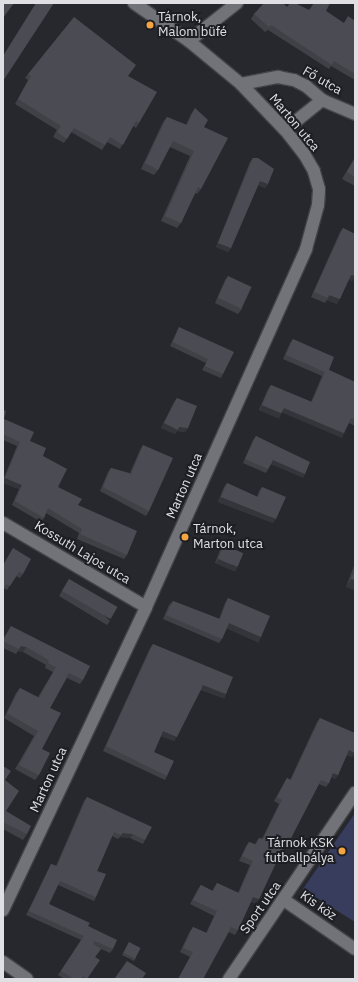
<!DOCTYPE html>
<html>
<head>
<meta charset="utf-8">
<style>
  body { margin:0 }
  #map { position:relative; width:358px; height:982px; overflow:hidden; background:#27282e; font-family:"IBM Plex Sans",sans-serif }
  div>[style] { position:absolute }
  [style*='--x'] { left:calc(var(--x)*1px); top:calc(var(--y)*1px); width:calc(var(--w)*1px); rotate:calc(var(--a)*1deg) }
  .green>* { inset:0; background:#393d5d }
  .roads { filter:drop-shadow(1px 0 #424347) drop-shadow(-1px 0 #424347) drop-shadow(0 1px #424347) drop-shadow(0 -1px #424347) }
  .street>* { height:12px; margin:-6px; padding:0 6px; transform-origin:6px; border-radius:6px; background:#717379 }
  .secondary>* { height:12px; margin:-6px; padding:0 6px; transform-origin:6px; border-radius:6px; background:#717379 }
  .wall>* { inset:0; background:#404147 }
  .shaded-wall>* { inset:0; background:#34353a; transform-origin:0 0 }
  .building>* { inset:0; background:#4b4c53; transform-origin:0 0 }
  .dots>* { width:11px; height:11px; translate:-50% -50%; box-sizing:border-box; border:2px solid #1d1e24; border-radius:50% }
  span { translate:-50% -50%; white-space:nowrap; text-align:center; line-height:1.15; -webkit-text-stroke:4px #1d1e24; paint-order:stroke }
  .poi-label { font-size:13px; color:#e0e0e4 }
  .left { translate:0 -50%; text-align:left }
  .right { translate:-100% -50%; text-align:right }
  .street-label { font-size:13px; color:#e0e0e4 }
  .frame { position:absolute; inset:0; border:4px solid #e0e0e4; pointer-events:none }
</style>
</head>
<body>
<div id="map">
  <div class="green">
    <div style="clip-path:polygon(355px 813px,355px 922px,303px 889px)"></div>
  </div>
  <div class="roads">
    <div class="street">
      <div style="--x:241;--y:84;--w:38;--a:-11"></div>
      <div style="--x:278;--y:77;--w:16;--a:11"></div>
      <div style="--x:294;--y:80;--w:13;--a:27"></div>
      <div style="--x:306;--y:86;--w:21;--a:41"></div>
      <div style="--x:322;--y:100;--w:36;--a:23"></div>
      <div style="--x:285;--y:130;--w:48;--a:-39"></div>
      <div style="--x:3;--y:523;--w:166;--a:30.4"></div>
      <div style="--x:284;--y:900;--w:86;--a:34.6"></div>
      <div style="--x:229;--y:979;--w:225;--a:-55.9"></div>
    </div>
    <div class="secondary">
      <div style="--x:189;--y:41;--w:61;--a:-38.4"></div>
      <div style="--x:3;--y:910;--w:335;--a:-64.7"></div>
      <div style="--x:146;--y:607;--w:392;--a:-65.9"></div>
      <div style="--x:306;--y:249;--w:46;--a:-74.7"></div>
      <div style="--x:318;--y:205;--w:16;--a:-86"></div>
      <div style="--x:319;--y:189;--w:19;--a:-106"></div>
      <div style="--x:314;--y:171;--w:20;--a:-120"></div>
      <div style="--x:304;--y:154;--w:31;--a:-128"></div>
      <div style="--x:285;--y:130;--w:64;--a:-133.7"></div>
      <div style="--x:241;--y:84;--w:67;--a:-140.4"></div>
      <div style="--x:189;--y:41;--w:67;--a:-145.4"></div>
      <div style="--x:3;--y:962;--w:29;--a:35"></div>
    </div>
  </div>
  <div class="wall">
    <div style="clip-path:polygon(287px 7px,309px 10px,326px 11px,343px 23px,355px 21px,355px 80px,331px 66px,329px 69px,268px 30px,265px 32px,251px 19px,254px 14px)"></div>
    <div style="clip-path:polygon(28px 74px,128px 76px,139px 123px,136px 128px,133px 126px,120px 149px,107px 142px,102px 150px,71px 132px,64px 143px,53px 137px,57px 130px,15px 104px,28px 80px,25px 78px)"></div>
    <div style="clip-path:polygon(195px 108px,204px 127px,201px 189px,197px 194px,195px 193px,181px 223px,177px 228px,161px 221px,190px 156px,170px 147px,158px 170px,154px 175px,141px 169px,163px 122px,167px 117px,186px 125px,191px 114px)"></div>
    <div style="clip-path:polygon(355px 157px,355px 186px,342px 179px)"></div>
    <div style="clip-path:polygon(253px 158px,268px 184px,265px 188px,258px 185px,231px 248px,228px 252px,216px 247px,250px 162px)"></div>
    <div style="clip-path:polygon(343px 228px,355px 234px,355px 277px,352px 281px,349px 279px,337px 304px,327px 300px,325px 303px,311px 297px,340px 232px)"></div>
    <div style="clip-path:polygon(228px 276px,242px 309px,238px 314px,215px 303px,225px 280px)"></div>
    <div style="clip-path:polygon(179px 327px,223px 374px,221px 378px,202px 370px,206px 363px,170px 346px,177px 331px)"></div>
    <div style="clip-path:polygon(293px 339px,329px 370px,355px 382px,355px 426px,349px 423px,344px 433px,341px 437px,282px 412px,278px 418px,259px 410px,268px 389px,271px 385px,311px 402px,322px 376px,283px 359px,290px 343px)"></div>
    <div style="clip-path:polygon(177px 398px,188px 428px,185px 432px,177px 431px,175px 434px,161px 428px,174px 402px)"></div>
    <div style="clip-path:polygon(3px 410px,4px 419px,30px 441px,43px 456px,58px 487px,78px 505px,127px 555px,124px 559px,77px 539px,79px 533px,46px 513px,44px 518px,41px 522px,12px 505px,19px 489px,3px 483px,3px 480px,17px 446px,3px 440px)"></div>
    <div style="clip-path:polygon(256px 436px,305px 474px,302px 477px,271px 464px,266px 473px,243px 463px,253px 440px)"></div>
    <div style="clip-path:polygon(143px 445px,149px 511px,146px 516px,100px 491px,108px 472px,111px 468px,130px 473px,140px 450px)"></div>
    <div style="clip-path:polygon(227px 483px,257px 497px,259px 491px,262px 487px,273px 523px,218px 502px,224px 487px)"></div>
    <div style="clip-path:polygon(224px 545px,234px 571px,215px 563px,220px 550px)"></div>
    <div style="clip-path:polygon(13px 548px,23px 574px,20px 578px,16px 576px,7px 590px,3px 588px,3px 589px,3px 565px)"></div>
    <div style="clip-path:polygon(355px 563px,355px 590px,346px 587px)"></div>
    <div style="clip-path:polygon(69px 579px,110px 621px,107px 625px,59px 596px)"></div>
    <div style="clip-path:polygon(228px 598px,261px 637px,258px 642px,227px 628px,222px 639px,219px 643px,163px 619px,169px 605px,173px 601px,219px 619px,225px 603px)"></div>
    <div style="clip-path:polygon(11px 626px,83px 680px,80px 684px,67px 678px,50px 708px,42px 749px,39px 775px,35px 780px,15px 769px,34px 736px,4px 718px,16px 693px,20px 688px,38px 697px,53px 672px,45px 668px,46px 665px,23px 652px,18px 651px,16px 654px,3px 648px,3px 639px)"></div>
    <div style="clip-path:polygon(153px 644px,226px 694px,223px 698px,201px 690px,174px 741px,161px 736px,154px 752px,167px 776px,165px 780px,103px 751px,150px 648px)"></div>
    <div style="clip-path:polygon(320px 718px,355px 753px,352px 757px,347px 755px,338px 775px,335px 779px,331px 777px,329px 783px,326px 787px,319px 784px,291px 838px,288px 843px,286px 842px,259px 899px,256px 903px,251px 902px,238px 930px,235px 935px,229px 932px,203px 979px,178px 979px,190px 957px,180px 952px,190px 931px,193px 927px,206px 933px,214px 916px,190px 904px,198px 889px,201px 885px,212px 891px,217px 883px,238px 893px,250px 865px,239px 861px,246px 846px,249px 842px,255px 844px,259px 838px,262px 839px,279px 804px,274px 801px,284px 783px,287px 778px,290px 780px,317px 722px)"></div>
    <div style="clip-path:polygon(3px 766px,5px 780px,6px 811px,27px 834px,23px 840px,3px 829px)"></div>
    <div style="clip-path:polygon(87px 797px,145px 840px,143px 844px,130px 838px,120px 837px,118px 839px,112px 836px,97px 871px,96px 897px,94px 901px,58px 885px,49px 904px,88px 926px,113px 949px,110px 953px,101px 949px,95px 957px,87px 979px,64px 979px,58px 975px,81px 940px,26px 915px,49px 868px,51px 864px,56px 866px,84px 801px)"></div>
    <div style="clip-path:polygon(129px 942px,136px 958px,134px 961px,122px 955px)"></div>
  </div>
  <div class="shaded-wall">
    <div style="clip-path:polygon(260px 181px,268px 184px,265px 188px,257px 185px)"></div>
    <div style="clip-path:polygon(218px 243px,231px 248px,228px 252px,216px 247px)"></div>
    <div style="clip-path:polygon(351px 275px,355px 275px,355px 277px,352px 281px,348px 279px)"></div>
    <div style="clip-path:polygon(329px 295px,340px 299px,337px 304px,327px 300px)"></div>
    <div style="left:262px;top:405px;width:21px;height:6px;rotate:23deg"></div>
    <div style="left:284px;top:408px;width:65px;height:5px;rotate:23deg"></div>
    <div style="clip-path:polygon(164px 423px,179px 427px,188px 428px,185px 432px,177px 431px,175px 434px,161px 428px)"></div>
    <div style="left:273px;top:460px;width:35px;height:4px;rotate:24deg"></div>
    <div style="clip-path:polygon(5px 478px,22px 485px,19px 489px,3px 483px,3px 481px)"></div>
    <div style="clip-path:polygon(221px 497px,276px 519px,273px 523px,218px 502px)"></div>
    <div style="left:218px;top:559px;width:21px;height:5px;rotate:23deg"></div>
    <div style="clip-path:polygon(351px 579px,355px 580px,355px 590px,346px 587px)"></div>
    <div style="left:229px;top:623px;width:35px;height:6px;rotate:24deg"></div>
    <div style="clip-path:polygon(21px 646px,26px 647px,23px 652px,18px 651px)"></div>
    <div style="left:203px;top:685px;width:25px;height:5px;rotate:21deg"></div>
    <div style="clip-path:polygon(163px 731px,177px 737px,174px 741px,160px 736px)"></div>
    <div style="clip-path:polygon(349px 750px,355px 753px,352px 757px,346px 754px)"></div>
    <div style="clip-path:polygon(333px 773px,338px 775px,335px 779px,330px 777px)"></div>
    <div style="clip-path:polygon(123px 833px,133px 834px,130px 838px,120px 837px)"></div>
    <div style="clip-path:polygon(253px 897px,259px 899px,256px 903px,250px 901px)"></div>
  </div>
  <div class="building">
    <div style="clip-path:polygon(3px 3px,14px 3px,3px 18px)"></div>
    <div style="clip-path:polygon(36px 3px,54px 3px,3px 81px,3px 56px)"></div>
    <div style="clip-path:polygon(264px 3px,283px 3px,287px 7px,290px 3px,295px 3px,309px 10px,314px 3px,330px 3px,326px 11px,344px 23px,348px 16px,355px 21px,355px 74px,334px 61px,332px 65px,271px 25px,269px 27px,254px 14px)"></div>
    <div style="clip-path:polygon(74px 17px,136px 65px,128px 76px,157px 92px,139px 123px,136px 121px,123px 145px,110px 137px,105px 145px,74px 128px,67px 139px,57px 132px,61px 126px,18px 99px,31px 76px,28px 74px)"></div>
    <div style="clip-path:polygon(195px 108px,208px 120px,204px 127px,228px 138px,201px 189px,198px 187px,181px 223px,165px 216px,194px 151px,173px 141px,158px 170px,145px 163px,167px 117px,187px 125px)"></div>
    <div style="clip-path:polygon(253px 158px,258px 158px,274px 169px,268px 184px,260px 181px,231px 248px,218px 243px)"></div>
    <div style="clip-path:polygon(355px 158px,355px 177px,347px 172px)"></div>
    <div style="clip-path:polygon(343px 228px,355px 234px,355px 276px,351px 275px,340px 299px,329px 295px,328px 298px,314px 292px)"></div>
    <div style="left:228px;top:276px;width:26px;height:24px;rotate:25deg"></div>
    <div style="clip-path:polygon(179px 327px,234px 352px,223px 374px,205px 366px,208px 359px,173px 342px)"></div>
    <div style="clip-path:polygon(293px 339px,334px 357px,329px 370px,355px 382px,355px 420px,351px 418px,344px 433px,284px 408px,281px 413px,262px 405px,271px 385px,312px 402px,325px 372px,286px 355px)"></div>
    <div style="clip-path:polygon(177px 398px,197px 406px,188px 428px,179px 427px,178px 430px,164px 423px)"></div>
    <div style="clip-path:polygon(3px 410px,6px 411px,4px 419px,34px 432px,30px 441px,46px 448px,43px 456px,67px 469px,58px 487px,82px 499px,78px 505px,137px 531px,127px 555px,80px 534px,82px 529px,48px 508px,44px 518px,15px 501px,22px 485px,5px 478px,20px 442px,3px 434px)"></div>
    <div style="clip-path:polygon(256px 436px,310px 462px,305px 474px,273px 460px,268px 469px,245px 459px)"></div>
    <div style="clip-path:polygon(143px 445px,173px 458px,149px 511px,103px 487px,111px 468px,131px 474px)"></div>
    <div style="clip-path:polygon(227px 483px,258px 497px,262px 487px,286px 497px,276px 519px,221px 497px)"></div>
    <div style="left:224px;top:545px;width:21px;height:15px;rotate:23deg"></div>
    <div style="clip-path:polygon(13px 548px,31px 559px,23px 574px,19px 572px,10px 586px,6px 584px,3px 589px,3px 566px)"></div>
    <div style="clip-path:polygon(355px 570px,355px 580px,351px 579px)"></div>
    <div style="left:69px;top:579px;width:56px;height:14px;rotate:30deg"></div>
    <div style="clip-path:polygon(228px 598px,270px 616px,261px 637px,229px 623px,222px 639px,166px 615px,173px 601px,220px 619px)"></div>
    <div style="clip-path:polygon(11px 626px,90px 666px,83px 680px,69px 673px,50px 708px,61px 713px,42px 749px,50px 753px,39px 775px,19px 765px,38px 731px,7px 713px,20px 688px,39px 698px,56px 667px,48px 663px,49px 660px,26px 647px,21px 646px,19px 649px,3px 641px)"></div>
    <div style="clip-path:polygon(153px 644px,233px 677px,226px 694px,203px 685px,177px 737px,163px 731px,154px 752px,174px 761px,167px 776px,106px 746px)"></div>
    <div style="clip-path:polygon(320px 718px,355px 733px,355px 753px,349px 750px,338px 775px,333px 773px,329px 783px,321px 780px,291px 838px,288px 837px,259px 899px,253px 897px,238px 930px,231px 927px,203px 979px,178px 979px,193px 952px,183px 948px,193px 927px,207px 933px,217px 911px,193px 900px,201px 885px,213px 891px,217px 883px,239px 893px,253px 861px,242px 856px,249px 842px,256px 845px,259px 838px,263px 839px,282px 800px,277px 797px,287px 778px,291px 780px)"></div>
    <div style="clip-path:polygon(3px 766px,11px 771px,5px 780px,19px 791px,6px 811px,31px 826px,27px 834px,3px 822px)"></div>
    <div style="clip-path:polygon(87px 797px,152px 827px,145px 840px,133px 834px,123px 833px,121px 835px,114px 832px,97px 871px,106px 874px,96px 897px,60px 881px,49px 904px,90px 923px,88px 926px,117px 940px,113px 949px,95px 941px,93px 944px,101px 949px,95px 957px,100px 960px,87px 979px,83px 976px,81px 979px,74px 979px,61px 971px,84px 936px,29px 911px,51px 864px,57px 866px)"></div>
    <div style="left:129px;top:942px;width:13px;height:12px;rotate:27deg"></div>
    <div style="clip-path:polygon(127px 961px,146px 973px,142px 979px,117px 979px,115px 978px)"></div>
  </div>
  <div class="dots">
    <div style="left:150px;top:25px;background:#f4a443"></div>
    <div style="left:185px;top:537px;background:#f4a443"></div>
    <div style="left:342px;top:851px;background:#f4a443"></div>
  </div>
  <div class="poi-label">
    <span class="left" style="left:158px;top:25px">Tárnok,<br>Malom büfé</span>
    <span class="left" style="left:193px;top:537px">Tárnok,<br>Marton utca</span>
    <span class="right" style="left:334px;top:851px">Tárnok KSK<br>futballpálya</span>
  </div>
  <div class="street-label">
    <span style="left:322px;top:81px;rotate:30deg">Fő utca</span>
    <span style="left:294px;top:123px;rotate:50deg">Marton utca</span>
    <span style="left:185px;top:486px;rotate:-66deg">Marton utca</span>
    <span style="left:82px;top:553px;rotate:31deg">Kossuth Lajos utca</span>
    <span style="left:49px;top:780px;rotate:-65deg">Marton utca</span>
    <span style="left:318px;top:906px;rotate:35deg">Kis köz</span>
    <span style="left:261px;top:908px;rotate:-55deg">Sport utca</span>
  </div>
  <div class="frame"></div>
</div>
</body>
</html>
